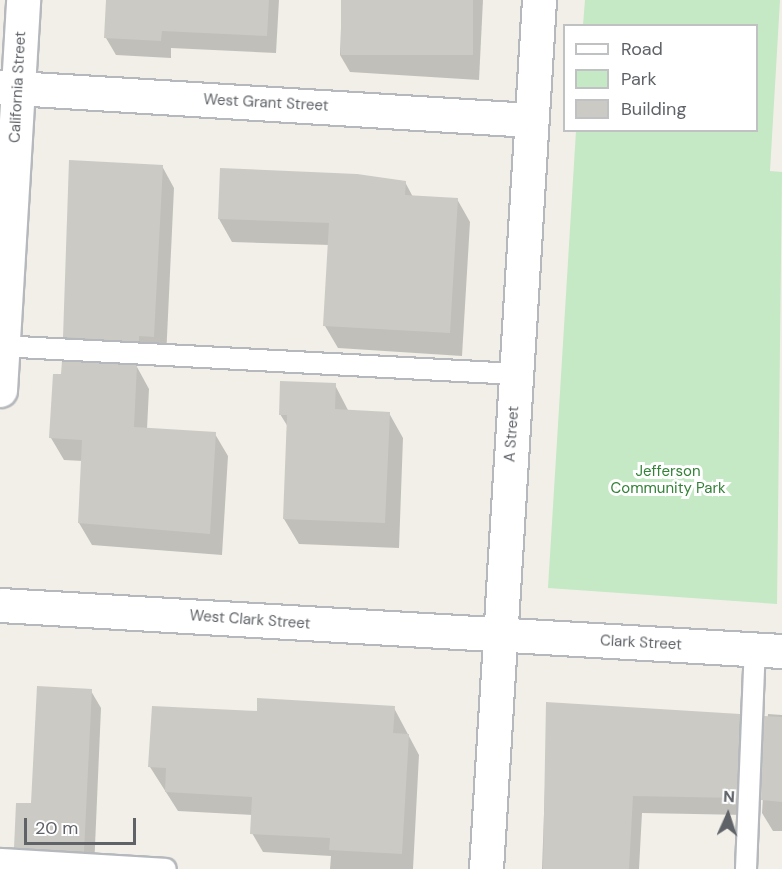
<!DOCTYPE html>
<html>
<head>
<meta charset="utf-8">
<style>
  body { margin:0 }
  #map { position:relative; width:782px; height:869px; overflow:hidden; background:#f1efe8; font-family:"DM Sans",sans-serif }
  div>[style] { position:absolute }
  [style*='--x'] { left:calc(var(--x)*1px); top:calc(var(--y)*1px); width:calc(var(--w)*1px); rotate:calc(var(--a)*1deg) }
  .green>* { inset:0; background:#c5e8c5 }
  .shadow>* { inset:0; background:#0003 }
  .building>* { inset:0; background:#cccac5; transform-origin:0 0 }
  .roads { filter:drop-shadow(2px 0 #b5b8bc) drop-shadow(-2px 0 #b5b8bc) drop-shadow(0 2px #b5b8bc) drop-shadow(0 -2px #b5b8bc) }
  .service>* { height:20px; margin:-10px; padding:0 10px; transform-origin:10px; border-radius:10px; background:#fff }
  .minor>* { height:33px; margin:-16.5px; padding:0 16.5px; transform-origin:16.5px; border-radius:16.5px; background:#fff }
  .tertiary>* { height:33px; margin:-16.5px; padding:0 16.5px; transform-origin:16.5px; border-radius:16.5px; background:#fff }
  span { translate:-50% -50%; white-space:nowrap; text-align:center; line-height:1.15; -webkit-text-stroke:6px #fff; paint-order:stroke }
  .street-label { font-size:15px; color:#5f6368 }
  .park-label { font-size:15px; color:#348238 }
  .legend { position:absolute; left:563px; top:24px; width:195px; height:108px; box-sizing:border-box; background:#fff; border:2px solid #bfc1c3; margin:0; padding:8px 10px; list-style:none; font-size:18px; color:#5f6368 }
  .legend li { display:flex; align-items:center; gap:12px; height:30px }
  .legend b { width:30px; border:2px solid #bfc1c3 }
  .north { position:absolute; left:698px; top:785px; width:60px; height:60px; -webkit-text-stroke:4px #fff; paint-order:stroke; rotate:3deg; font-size:16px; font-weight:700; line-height:24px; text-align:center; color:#5f6368 }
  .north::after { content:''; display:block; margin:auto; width:21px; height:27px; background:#5f6368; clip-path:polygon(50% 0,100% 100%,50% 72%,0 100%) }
  .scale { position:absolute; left:24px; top:818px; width:112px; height:27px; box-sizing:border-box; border:3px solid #5f6368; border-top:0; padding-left:8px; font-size:18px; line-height:21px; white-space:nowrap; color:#5f6368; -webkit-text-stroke:4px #fff; paint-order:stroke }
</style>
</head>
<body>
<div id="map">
  <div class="green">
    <div style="clip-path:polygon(585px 0,780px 0,770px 171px,782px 172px,777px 604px,548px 588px,576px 131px,756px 130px,756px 26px,583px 25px)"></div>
  </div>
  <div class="shadow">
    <div style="clip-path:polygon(108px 0,279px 0,276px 53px,171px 48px,171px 58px,116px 55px,106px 38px)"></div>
    <div style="clip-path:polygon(342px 0,483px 0,479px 80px,350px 72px,340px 55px)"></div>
    <div style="clip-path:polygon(162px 166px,174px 188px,166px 358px,77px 359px,65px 337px)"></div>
    <div style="clip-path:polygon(405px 182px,413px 197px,457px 199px,470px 222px,462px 356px,338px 348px,325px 326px,330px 245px,232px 242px,219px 219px)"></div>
    <div style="clip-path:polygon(137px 367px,149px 389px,147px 429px,215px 434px,228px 456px,222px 555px,92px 545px,79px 523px,83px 461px,64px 460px,51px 438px)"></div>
    <div style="clip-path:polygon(335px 385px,349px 412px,389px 413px,403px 438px,399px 548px,299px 544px,284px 519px,288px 427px,280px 414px)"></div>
    <div style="clip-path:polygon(91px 691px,101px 708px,94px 869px,25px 865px,15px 847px)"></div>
    <div style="clip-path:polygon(548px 704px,739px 715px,750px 733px,746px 815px,642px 813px,639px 869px,542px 869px)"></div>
    <div style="clip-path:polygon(394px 708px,419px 755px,413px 869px,330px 869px,331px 856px,263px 852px,252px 833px,253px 815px,178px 811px,150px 767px,258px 713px)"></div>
    <div style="clip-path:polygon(768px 714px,782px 715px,782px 831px,773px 831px,762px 813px)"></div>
  </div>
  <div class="building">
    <div style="clip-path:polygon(106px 0,269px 0,267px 36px,162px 31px,161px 41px,104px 38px)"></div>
    <div style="left:341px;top:0;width:132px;height:55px"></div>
    <div style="clip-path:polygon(69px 160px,163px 165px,154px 337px,139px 336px,139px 342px,63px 337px)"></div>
    <div style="clip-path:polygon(220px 168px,357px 174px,406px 181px,405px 195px,458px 198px,450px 333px,323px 326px,329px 223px,218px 219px)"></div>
    <div style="clip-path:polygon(62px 361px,137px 365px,134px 427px,216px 432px,210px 534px,78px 523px,82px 440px,49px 438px,53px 374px,61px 374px)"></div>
    <div style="clip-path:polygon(280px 381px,336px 383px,335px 409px,390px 412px,385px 523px,283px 519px,287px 415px,279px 415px)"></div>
    <div style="clip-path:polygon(37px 686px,92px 689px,84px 852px,14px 848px,16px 803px,31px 803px)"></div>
    <div style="clip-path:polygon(257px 698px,395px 706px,393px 733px,409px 734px,402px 854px,329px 850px,330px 838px,250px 834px,252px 797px,165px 792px,166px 768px,148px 767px,152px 706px,257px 711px)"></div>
    <div style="clip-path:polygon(546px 702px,740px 714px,737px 798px,633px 796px,629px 869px,543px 869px)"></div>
    <div style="clip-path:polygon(764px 716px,782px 717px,782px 802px,761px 800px)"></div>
  </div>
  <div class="roads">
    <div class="service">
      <div style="--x:0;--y:346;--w:517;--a:3.11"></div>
      <div style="--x:0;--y:859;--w:166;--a:3.4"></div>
      <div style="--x:746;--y:869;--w:220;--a:-87.7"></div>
    </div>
    <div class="minor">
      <div style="--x:0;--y:87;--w:532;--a:3.56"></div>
      <div style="--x:0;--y:605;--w:783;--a:3.37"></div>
      <div style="--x:486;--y:869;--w:871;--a:-86.51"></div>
    </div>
    <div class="tertiary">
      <div style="--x:0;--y:390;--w:391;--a:-86.6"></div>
    </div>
  </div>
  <div class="street-label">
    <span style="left:18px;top:87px;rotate:-87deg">California Street</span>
    <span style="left:266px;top:103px;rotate:3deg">West Grant Street</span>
    <span style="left:512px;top:434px;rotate:-86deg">A Street</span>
    <span style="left:250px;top:620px;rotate:4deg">West Clark Street</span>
    <span style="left:641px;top:643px;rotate:3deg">Clark Street</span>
  </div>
  <div class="park-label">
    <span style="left:668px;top:480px">Jefferson<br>Community Park</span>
  </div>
  <ul class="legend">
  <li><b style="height:8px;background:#fff"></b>Road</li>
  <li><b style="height:16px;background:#c5e8c5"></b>Park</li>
  <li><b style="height:16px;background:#cccac5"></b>Building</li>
  </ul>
  <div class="north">N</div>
  <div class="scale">20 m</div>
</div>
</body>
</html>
